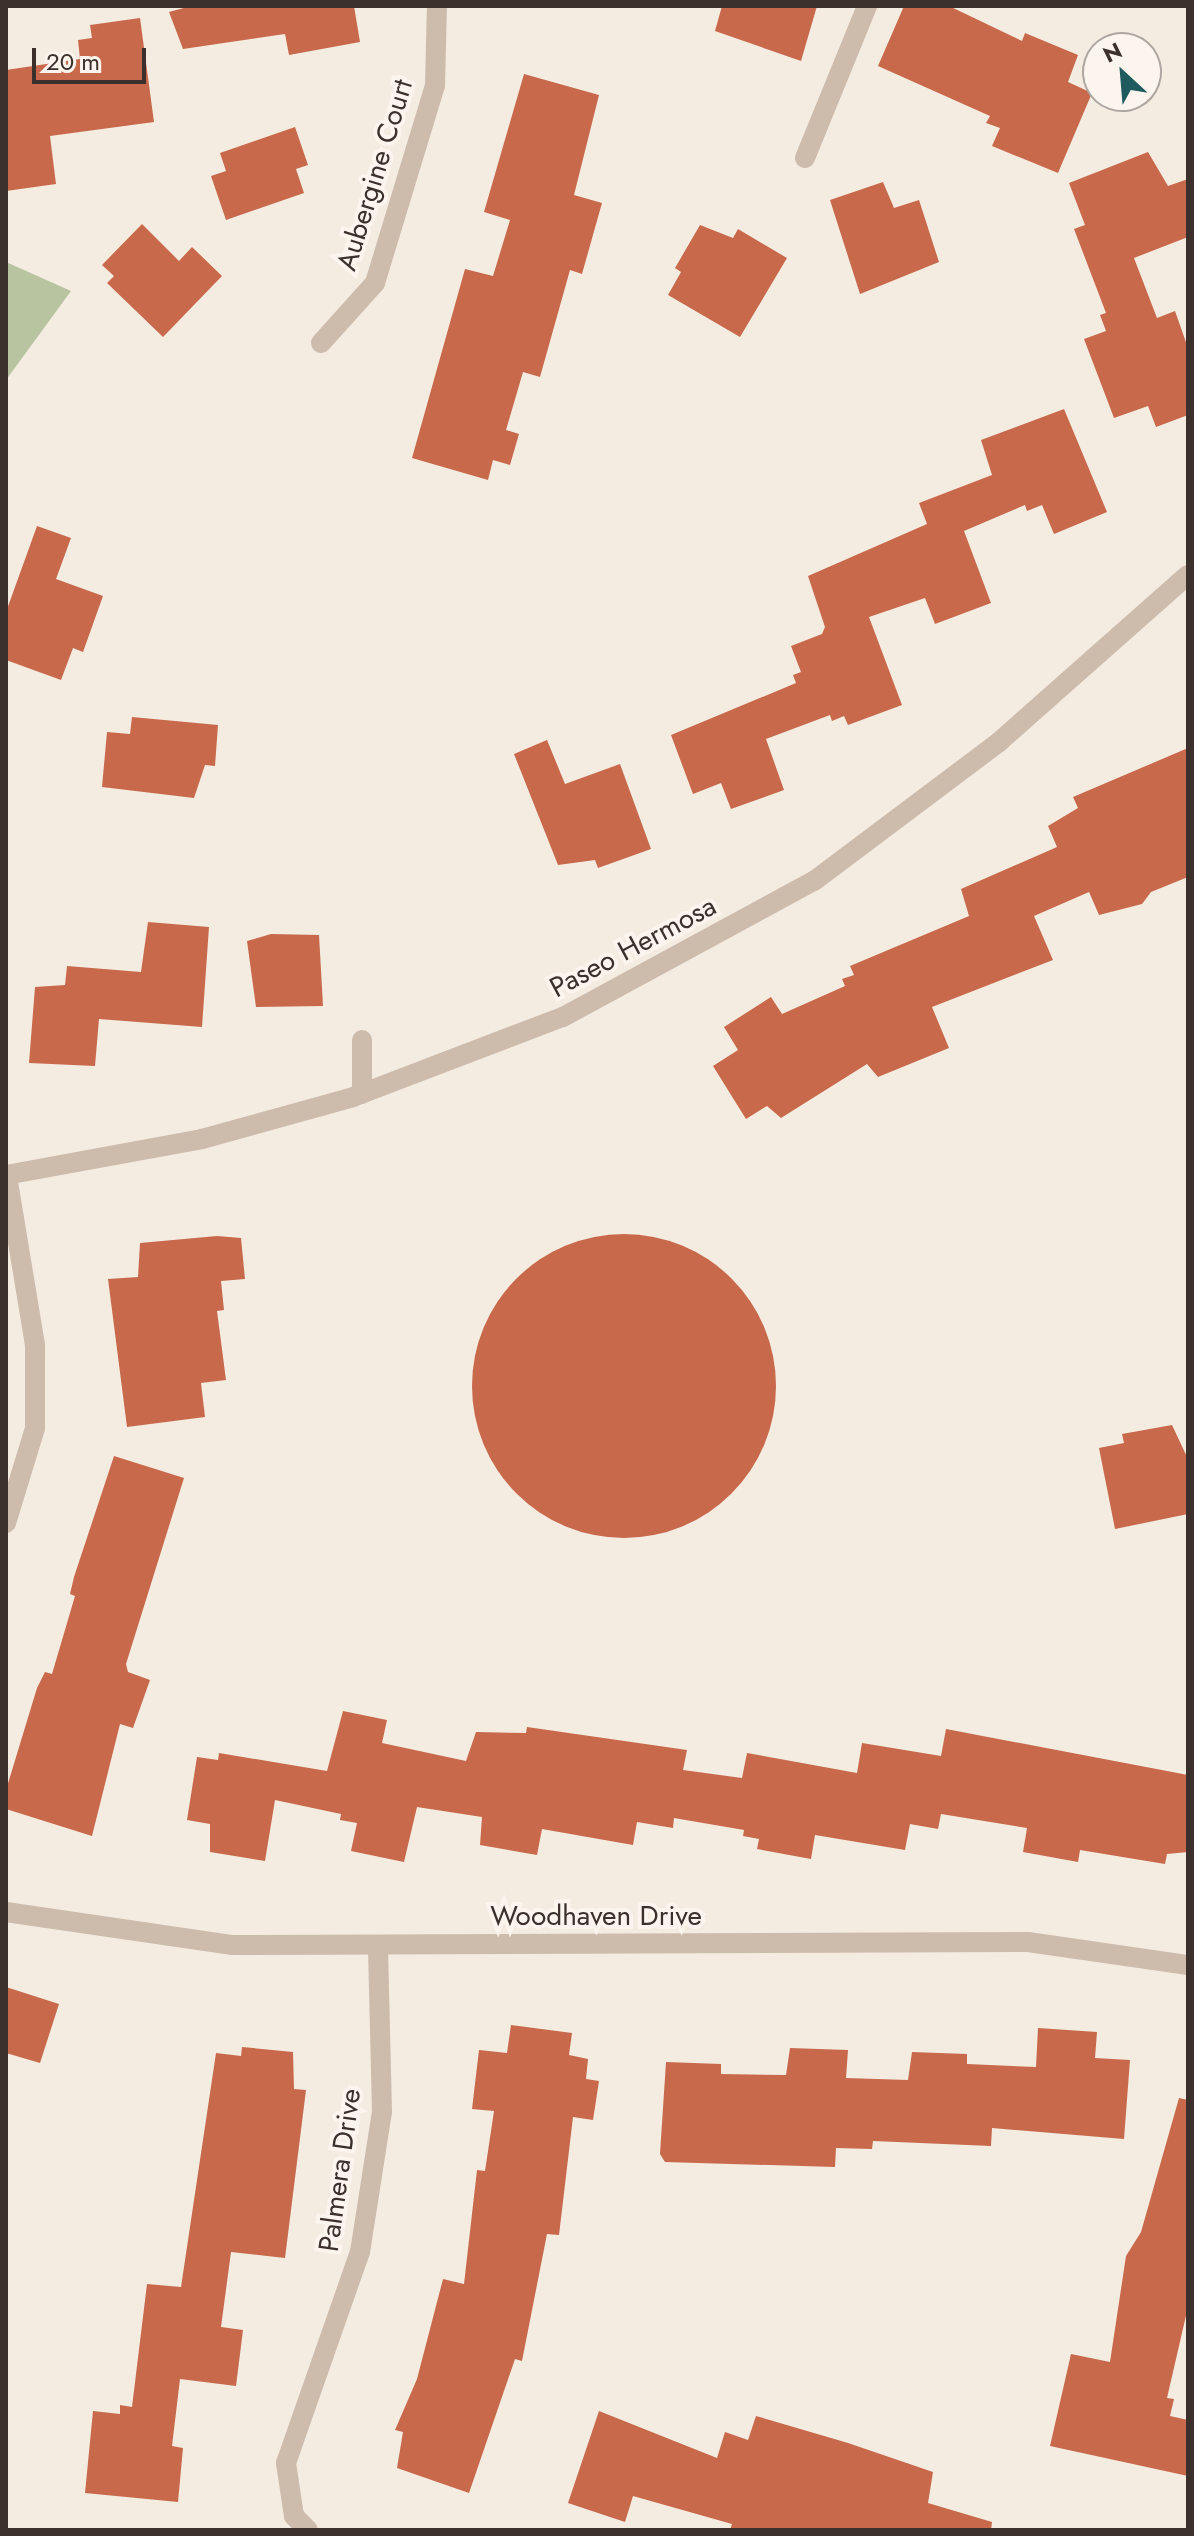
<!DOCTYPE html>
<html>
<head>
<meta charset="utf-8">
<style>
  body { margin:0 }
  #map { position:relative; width:1194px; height:2536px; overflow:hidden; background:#f4ebe1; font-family:Jost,sans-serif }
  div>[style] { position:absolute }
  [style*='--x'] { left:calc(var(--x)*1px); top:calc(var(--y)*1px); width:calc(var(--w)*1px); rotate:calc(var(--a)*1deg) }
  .green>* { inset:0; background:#b8c4a0 }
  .building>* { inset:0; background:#c8694b }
  .round { border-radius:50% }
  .minor>* { height:20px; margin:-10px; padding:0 10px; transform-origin:10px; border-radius:10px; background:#cdbbac }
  span { translate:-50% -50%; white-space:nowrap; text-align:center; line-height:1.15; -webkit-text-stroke:8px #fbf5ee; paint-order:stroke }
  .street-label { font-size:28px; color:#3b302b }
  .frame { position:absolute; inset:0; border:8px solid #3b302b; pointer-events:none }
  .north { position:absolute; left:1082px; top:32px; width:80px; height:80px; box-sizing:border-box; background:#fbf5ee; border:2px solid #aea6a0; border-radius:50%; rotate:334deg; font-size:22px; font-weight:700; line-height:32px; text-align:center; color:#3b302b }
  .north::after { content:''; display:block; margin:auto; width:28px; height:36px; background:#1f5a5e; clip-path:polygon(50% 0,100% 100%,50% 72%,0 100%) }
  .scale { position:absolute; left:32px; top:48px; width:114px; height:36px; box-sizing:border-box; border:4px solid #3b302b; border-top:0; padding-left:10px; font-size:24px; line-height:28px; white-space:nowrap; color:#3b302b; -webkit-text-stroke:6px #fbf5ee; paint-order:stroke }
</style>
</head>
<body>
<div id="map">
  <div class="green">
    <div style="clip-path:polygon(6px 262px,71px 291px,6px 380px)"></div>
  </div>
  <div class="building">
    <div style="clip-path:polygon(191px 6px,354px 6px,360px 42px,289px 55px,285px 34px,183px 49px,169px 12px)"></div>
    <div style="clip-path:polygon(722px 6px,817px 6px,801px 61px,715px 31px)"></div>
    <div style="clip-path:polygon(904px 6px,949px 6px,1022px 41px,1025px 33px,1078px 55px,1068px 82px,1092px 93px,1058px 173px,992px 146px,1000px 128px,986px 123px,990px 116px,878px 66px)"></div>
    <div style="clip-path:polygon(140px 18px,154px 122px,50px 136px,56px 184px,6px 191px,6px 70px,80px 59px,78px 40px,92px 38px,90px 25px)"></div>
    <div style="clip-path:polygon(524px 74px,599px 95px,574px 195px,602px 203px,582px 274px,570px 270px,540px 377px,523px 372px,506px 430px,519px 434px,510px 465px,493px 460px,488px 480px,412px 458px,465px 269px,493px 276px,510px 220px,484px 212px)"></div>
    <div style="clip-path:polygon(295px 127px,308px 165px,296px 169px,304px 193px,226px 220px,211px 176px,226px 171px,220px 153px)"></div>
    <div style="clip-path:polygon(1148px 152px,1168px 186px,1188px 179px,1188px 237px,1134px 258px,1157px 318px,1175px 311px,1188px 348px,1188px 415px,1156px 427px,1148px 406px,1114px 418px,1084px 339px,1106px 331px,1100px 315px,1106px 313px,1074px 229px,1085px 225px,1069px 183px)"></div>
    <div style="clip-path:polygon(883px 182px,894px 208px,919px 200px,939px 262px,860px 294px,830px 200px)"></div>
    <div style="clip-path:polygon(142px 224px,179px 261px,192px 247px,222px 276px,163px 337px,107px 283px,114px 276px,102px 265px)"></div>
    <div style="clip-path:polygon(700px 225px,733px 238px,738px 229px,787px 258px,740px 337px,668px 295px,681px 272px,675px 268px)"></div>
    <div style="clip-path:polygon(1064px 409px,1107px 512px,1054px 534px,1042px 505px,1027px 511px,1025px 505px,964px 531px,991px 603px,935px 624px,925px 598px,869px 617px,902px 705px,848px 725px,844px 716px,832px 721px,830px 715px,766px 739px,784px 790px,731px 809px,721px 783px,693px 794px,671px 735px,796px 683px,793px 675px,801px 672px,791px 646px,822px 634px,825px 627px,808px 576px,927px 524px,919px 503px,992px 475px,981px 440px)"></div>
    <div style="clip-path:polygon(37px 526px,71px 538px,56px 579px,103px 596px,83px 652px,73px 648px,61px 680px,6px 660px,6px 612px)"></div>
    <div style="clip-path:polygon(132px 717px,218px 725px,215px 766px,205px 765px,194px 798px,102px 787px,107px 732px,130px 734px)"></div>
    <div style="clip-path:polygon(547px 740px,565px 784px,620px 764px,651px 849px,598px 868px,595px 860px,558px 865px,514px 754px)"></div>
    <div style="clip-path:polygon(1188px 748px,1188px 877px,1151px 892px,1142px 904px,1099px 915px,1089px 892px,1034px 916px,1053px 960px,932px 1007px,949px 1048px,878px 1077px,867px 1064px,781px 1118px,767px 1106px,746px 1119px,713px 1066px,738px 1050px,724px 1027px,771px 997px,782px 1014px,845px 986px,842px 979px,854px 975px,850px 966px,969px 916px,961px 889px,1057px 847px,1048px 826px,1078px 808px,1073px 797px)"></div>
    <div style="clip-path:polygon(148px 922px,209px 927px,202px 1027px,99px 1019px,95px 1066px,29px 1063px,35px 987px,65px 985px,67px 966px,141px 972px)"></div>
    <div style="clip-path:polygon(271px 934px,319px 935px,323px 1006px,256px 1007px,247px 941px)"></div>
    <div class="round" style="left:472px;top:1234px;width:304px;height:304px"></div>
    <div style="clip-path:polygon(217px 1236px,241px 1238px,245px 1279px,221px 1281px,224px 1310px,217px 1311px,226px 1380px,201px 1383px,205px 1417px,127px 1427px,108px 1279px,138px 1277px,140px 1243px)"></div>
    <div style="clip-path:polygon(1172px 1425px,1188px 1459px,1188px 1514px,1115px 1529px,1099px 1448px,1124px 1443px,1122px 1434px)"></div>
    <div style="clip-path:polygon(114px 1456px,184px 1478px,126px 1664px,128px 1672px,150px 1680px,133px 1728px,120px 1724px,92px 1836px,6px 1809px,6px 1790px,37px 1688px,45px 1672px,52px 1674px,75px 1596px,70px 1594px,74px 1577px)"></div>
    <div style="clip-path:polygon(343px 1711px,387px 1720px,382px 1743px,466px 1761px,476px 1732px,526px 1733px,527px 1727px,687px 1750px,683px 1770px,742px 1778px,747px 1753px,857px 1773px,862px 1743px,941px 1756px,946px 1729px,1188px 1775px,1188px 1852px,1167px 1854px,1165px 1864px,1080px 1850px,1078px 1862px,1023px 1852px,1027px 1828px,941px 1814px,938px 1829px,910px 1824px,905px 1850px,815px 1835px,811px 1859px,757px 1849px,759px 1839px,743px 1836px,744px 1830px,674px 1818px,673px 1828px,637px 1822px,633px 1845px,542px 1829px,537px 1855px,480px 1845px,482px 1817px,417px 1807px,404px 1862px,351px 1851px,357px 1823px,340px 1820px,341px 1814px,275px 1800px,265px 1861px,210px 1852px,210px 1824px,187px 1820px,197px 1757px,218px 1760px,219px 1753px,327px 1771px)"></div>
    <div style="clip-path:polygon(6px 1987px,59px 2004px,40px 2063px,6px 2053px)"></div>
    <div style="clip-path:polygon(511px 2025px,572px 2033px,569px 2055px,588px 2059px,586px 2079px,599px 2081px,593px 2120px,573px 2117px,559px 2235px,547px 2234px,522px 2361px,515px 2359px,469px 2493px,397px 2468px,403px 2432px,395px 2430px,417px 2379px,443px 2279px,464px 2284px,477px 2170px,485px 2171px,494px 2111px,472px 2109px,479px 2050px,507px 2053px)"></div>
    <div style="clip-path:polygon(1038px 2028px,1097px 2032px,1095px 2058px,1130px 2060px,1124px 2139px,992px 2128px,991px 2146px,873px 2141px,872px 2149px,836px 2148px,835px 2167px,665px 2162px,660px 2154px,666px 2062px,721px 2064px,721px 2074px,786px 2075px,790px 2048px,848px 2050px,846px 2078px,908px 2080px,912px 2052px,967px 2054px,967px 2064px,1036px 2067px)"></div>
    <div style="clip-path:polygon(242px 2047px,293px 2052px,294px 2089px,306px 2090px,285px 2258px,231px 2252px,221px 2327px,243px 2330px,236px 2386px,180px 2379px,172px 2446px,183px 2448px,178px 2502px,85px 2493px,93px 2411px,120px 2414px,120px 2405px,132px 2407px,147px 2284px,181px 2287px,216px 2053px,241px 2056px)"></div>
    <div style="clip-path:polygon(1179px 2098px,1188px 2100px,1188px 2307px,1167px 2398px,1174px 2399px,1170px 2416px,1188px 2420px,1188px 2476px,1050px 2446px,1071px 2354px,1110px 2362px,1126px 2256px,1141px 2232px)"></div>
    <div style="clip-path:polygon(599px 2411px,717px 2458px,725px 2432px,748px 2440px,756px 2416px,848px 2443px,933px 2472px,928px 2503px,992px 2522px,991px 2530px,730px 2530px,732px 2524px,633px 2496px,625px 2522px,568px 2503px)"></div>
  </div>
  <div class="minor">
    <div style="--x:805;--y:158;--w:164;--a:-67.8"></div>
    <div style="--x:321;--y:343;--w:81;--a:-48"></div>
    <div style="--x:375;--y:283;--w:206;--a:-73.1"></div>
    <div style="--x:435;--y:86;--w:80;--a:-88.6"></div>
    <div style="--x:362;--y:1040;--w:54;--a:90"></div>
    <div style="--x:6;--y:1175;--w:199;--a:-10.4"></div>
    <div style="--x:202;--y:1139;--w:157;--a:-15.5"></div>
    <div style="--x:353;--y:1097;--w:225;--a:-20.9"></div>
    <div style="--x:563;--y:1017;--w:285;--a:-28.5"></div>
    <div style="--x:814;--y:881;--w:231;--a:-36.9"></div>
    <div style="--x:999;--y:742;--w:252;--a:-41.5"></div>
    <div style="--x:6;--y:1523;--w:99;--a:-73"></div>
    <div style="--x:35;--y:1428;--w:83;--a:-90"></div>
    <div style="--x:35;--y:1345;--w:172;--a:-99.4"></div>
    <div style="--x:6;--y:1912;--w:229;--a:8.3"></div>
    <div style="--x:233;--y:1945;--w:795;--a:-0.22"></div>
    <div style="--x:1028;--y:1942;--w:162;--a:8.2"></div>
    <div style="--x:308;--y:2530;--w:20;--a:-135"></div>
    <div style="--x:294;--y:2516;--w:54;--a:-98.6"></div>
    <div style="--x:286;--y:2463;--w:224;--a:-70.7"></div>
    <div style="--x:360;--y:2252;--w:142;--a:-81.1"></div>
    <div style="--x:382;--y:2112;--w:167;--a:-91.4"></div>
  </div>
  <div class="street-label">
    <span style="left:375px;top:175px;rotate:-73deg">Aubergine Court</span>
    <span style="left:633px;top:947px;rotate:-28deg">Paseo Hermosa</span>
    <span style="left:596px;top:1916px">Woodhaven Drive</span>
    <span style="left:340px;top:2170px;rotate:-82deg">Palmera Drive</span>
  </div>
  <div class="frame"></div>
  <div class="north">N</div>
  <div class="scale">20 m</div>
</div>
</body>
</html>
